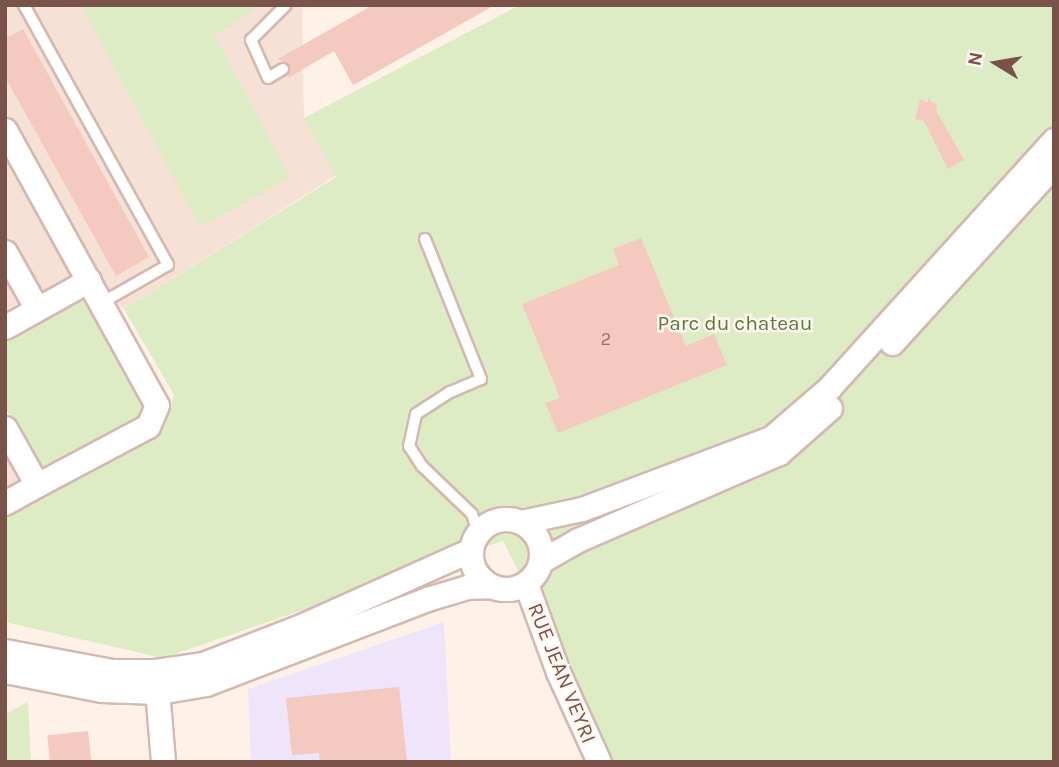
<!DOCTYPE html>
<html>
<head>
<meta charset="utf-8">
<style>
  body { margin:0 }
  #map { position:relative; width:1059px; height:767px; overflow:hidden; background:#fdf1e8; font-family:Karla,sans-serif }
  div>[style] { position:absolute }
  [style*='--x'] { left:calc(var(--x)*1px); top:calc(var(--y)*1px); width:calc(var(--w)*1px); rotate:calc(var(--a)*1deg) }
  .residential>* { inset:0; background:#f5e1d6 }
  .education>* { inset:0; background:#eee5fa }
  .green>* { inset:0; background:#ddecc5 }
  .building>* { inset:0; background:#f4c9bf; transform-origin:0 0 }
  .roads { filter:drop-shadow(2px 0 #d3b9b0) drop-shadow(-2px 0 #d3b9b0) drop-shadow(0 2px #d3b9b0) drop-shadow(0 -2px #d3b9b0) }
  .lane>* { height:10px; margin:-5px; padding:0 5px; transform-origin:5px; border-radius:5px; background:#fff }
  .street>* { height:23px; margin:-11.5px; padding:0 11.5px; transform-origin:11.5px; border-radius:11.5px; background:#fff }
  .street>.ring { margin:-11.5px; padding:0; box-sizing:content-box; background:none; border:23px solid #fff; border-radius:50% }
  span { translate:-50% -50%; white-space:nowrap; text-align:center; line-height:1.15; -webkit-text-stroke:5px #fff6f0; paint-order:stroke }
  .number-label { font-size:18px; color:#987067 }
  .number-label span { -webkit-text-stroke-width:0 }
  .park-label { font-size:21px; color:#5c7a3f }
  .street-label { font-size:21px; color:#79524a }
  .frame { position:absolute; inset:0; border:7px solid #79524a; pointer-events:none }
  .north { position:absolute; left:961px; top:28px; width:70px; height:70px; -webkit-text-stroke:5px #fff6f0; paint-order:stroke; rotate:281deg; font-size:19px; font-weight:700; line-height:28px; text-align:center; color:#79524a }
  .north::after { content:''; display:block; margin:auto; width:24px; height:32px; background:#79524a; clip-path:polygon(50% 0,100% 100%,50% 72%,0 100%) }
</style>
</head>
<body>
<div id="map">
  <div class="residential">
    <div style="clip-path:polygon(5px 5px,302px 5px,304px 118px,337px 175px,124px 309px,89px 280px,25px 299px,5px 311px)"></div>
    <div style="clip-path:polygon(5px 449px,24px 483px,5px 495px)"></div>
  </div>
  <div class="education">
    <div style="clip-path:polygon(444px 622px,451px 762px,251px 762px,248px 689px)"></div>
  </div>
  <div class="green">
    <div style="clip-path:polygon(81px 5px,250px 5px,253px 10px,214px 35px,290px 177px,200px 227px)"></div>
    <div style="clip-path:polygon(520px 5px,1054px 5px,1054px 762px,614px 762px,503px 541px,163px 658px,5px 622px,5px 517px,164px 428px,174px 395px,124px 309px,336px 177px,304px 118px)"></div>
    <div style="clip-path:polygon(89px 280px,149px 399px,144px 415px,55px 465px,44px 466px,31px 457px,5px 406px,5px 334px)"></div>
    <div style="clip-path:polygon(28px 702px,31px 762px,5px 762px,5px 714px)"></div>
  </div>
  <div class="building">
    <div style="clip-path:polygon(373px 5px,495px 5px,353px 85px,334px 51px,288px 78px,290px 66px,278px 59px)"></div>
    <div style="clip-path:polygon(23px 29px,149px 257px,116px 276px,5px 77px,5px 39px)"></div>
    <div style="clip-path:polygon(929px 97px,932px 103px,937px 104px,936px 110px,964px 160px,948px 169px,924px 121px,915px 119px,920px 100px,928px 102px)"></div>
    <div style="clip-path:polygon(641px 238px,686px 346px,714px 334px,727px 365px,558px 433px,545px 403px,560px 398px,522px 304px,619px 265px,613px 249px)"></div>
    <div style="clip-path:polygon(399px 687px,407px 762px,320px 762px,319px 753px,292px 755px,286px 698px)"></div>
    <div style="left:88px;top:731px;width:30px;height:41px;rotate:84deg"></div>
  </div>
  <div class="roads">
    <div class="lane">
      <div style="--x:24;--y:5;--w:297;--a:61"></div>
      <div style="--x:168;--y:265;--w:77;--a:150.4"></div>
      <div style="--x:283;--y:69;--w:17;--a:149"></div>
      <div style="--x:268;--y:78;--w:42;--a:-114.1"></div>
      <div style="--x:251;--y:40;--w:49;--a:-45"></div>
      <div style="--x:425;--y:239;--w:151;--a:68.2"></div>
      <div style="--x:481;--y:379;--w:34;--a:157"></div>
      <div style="--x:450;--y:392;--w:40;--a:147.1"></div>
      <div style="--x:416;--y:414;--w:33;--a:102"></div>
      <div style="--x:409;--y:446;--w:24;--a:57"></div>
      <div style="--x:422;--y:466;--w:69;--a:43.8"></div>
      <div style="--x:472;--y:514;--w:19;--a:72"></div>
    </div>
    <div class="street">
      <div style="--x:5;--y:130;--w:314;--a:61.1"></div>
      <div style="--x:157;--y:405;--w:23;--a:113"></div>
      <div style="--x:148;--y:426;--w:126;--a:152"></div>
      <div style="--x:5;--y:252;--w:65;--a:60.7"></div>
      <div style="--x:5;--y:327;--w:96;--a:-29.2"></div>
      <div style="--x:892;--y:343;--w:241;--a:-47.7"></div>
      <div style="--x:5;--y:428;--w:65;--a:60.7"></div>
      <div style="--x:37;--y:485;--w:37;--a:151"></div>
      <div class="ring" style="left:471px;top:519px;width:47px;height:47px"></div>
      <div style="--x:521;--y:522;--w:62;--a:-12"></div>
      <div style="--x:582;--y:509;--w:202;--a:-20.6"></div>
      <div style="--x:771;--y:438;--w:77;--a:-40.8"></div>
      <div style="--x:829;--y:388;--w:335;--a:-47.8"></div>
      <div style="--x:541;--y:561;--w:43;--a:-29.6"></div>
      <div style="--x:578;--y:540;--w:219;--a:-23.4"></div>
      <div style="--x:779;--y:453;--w:68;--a:-41.4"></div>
      <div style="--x:526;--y:584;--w:94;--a:70"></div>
      <div style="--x:558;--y:672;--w:99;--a:65.5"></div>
      <div style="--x:5;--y:651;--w:109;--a:10.6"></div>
      <div style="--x:112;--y:671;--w:43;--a:0"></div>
      <div style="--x:155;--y:671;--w:49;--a:-8.3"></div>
      <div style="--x:203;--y:664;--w:105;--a:-21.2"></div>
      <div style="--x:301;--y:626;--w:186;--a:-24.1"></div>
      <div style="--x:5;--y:671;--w:98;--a:11.2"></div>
      <div style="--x:101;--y:690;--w:58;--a:2"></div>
      <div style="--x:159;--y:692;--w:48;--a:-9.7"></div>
      <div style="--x:206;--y:684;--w:237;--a:-21"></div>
      <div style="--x:427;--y:599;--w:42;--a:-16.7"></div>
      <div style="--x:467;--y:587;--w:23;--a:-2"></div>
      <div style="--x:156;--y:678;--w:84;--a:85.2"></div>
    </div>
  </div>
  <div class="number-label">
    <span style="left:606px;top:339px">2</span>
  </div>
  <div class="park-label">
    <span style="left:735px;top:323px">Parc du chateau</span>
  </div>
  <div class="street-label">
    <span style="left:562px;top:673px;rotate:68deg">RUE JEAN VEYRI</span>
  </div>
  <div class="frame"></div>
  <div class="north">N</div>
</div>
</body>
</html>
